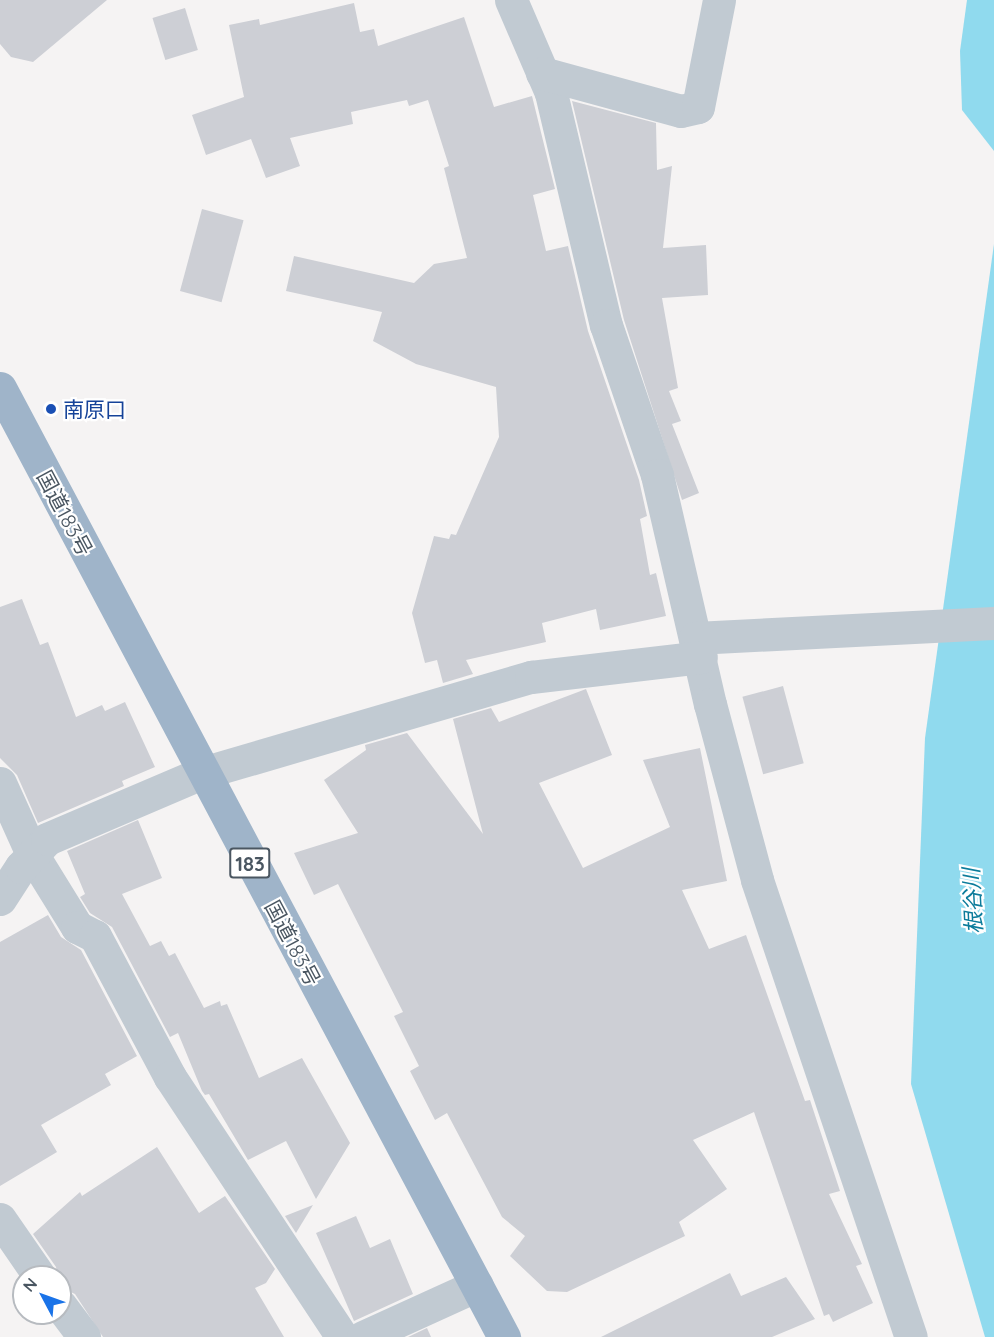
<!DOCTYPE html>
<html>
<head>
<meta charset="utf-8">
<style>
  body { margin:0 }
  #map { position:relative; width:994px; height:1337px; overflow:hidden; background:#f5f3f3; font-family:Quicksand,"Noto Sans JP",sans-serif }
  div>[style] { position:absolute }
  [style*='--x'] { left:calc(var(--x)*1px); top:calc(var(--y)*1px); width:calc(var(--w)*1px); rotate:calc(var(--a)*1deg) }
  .water>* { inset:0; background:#90daee }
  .building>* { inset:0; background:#cdcfd5; transform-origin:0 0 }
  .minor>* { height:33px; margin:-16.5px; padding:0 16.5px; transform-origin:16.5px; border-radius:16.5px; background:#c1cad2 }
  .trunk>* { height:33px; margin:-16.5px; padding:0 16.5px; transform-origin:16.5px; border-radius:16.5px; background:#9fb4c9 }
  .dots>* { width:16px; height:16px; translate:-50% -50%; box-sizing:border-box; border:3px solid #fff; border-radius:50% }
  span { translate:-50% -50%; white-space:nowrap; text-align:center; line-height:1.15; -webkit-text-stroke:4.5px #fff; paint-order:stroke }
  .shield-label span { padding:2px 4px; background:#fff; border:2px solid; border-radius:4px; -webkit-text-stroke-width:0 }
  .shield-label { font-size:20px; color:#4a5661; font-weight:700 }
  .transit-label { font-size:21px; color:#164399 }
  .left { translate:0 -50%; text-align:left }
  .street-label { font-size:21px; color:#4a5661 }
  .water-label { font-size:22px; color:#0c7c9b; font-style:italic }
  .north { position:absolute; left:12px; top:1265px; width:60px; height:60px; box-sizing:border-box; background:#fff; border:2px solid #b7bbc0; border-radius:50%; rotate:311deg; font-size:16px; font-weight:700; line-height:24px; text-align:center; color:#4a5661 }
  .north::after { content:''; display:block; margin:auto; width:21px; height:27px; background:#1a73e8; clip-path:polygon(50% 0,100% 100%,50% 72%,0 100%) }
</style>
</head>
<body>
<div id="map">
  <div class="water">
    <div style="clip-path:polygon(967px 0,994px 0,994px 151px,962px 110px,960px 51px)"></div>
    <div style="clip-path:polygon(994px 244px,994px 1337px,985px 1337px,911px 1084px,925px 738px)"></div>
  </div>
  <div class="building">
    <div style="clip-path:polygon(0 0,107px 0,33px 62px,11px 57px,0 44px)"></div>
    <div style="clip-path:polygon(354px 3px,360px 32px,374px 29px,378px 46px,464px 17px,494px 107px,532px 96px,555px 189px,533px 195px,546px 251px,568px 246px,588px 331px,639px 480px,647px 516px,640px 519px,650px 575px,656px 573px,666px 616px,600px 630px,596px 609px,542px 623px,546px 642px,466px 660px,473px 674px,443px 683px,437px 660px,425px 663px,412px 613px,434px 536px,449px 539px,451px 534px,456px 535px,499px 437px,496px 387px,416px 364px,373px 341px,382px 312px,286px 291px,294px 256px,414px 283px,434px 264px,467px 258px,444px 168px,449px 166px,428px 100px,409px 106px,407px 100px,351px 112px,353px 124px,290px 138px,300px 166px,266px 178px,251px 139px,206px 155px,192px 115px,244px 97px,229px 25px,259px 19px,260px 25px)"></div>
    <div style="left:185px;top:8px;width:44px;height:34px;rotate:73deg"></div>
    <div style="clip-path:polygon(572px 101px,656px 123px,657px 170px,672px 166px,663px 248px,706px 245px,708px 295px,662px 298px,678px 388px,669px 391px,681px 421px,672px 424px,699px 493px,682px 500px,624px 320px)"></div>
    <div style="left:202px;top:209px;width:43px;height:85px;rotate:15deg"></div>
    <div style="clip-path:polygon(22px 599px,40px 645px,48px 642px,76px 717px,102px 705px,105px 711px,125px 702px,155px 767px,122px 781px,124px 786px,38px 823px,17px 775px,0 758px,0 607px)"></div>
    <div style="left:783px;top:686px;width:80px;height:42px;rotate:75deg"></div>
    <div style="clip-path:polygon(586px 689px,612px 755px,539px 783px,583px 868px,670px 827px,643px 760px,700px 748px,727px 881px,682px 890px,709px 949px,746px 935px,805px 1101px,810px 1100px,840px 1191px,829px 1194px,862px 1264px,856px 1266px,873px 1303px,833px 1322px,829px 1314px,824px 1316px,754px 1112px,693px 1140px,727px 1189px,679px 1222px,685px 1236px,567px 1292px,547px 1291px,510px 1256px,525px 1236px,502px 1217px,447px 1113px,435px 1120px,410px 1071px,419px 1066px,394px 1016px,403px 1012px,338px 884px,314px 895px,294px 853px,358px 833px,324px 780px,366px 750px,365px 745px,407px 733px,483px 834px,453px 719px,491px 708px,499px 722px)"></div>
    <div style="clip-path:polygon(138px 820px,162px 878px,122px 894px,150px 946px,161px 941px,169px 956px,175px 953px,204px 1008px,220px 1001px,221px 1006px,227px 1004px,259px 1078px,302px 1058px,350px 1143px,316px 1199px,286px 1141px,248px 1160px,209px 1094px,205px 1095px,202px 1091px,178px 1033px,170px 1037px,112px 927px,90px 913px,80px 897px,85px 894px,67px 851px)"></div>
    <div style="clip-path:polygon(48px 915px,61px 937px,81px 950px,137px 1056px,105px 1074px,111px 1085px,41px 1125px,57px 1152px,0 1186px,0 942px)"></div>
    <div style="clip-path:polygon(157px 1147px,199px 1213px,225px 1196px,249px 1231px,275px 1269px,266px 1283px,255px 1288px,284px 1337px,103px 1337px,75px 1294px,60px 1287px,56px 1267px,33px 1234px,80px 1192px,82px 1196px)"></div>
    <div style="clip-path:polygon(313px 1205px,296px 1233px,285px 1216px)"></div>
    <div style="clip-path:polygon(356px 1216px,370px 1248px,390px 1239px,413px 1294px,354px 1321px,316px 1233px)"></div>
    <div style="clip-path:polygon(730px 1273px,741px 1296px,786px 1277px,815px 1319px,772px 1337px,601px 1337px)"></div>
    <div style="clip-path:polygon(427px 1328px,431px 1337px,408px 1337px)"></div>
  </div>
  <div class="minor">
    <div style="--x:511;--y:0;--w:101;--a:66.7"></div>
    <div style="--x:551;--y:93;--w:238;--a:76.7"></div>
    <div style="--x:606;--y:325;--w:158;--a:71.2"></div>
    <div style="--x:657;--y:475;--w:235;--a:77"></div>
    <div style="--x:710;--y:704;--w:182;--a:75"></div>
    <div style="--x:757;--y:880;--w:482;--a:71.4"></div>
    <div style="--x:542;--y:73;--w:144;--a:15.3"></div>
    <div style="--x:681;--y:111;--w:17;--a:-13"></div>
    <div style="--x:698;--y:107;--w:109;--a:-78.9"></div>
    <div style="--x:695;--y:638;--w:299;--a:-2.9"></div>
    <div style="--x:0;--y:783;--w:78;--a:65.7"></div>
    <div style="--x:32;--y:854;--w:86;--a:58.3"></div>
    <div style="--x:77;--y:927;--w:20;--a:27"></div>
    <div style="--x:95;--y:936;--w:160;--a:62"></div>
    <div style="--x:170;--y:1077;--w:312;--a:56.5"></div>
    <div style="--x:0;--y:899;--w:38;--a:-57"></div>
    <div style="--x:21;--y:867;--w:38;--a:-47"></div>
    <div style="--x:47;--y:839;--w:168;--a:-23.1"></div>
    <div style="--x:202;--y:773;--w:343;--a:-16.3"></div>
    <div style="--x:531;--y:677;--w:171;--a:-6.7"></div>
    <div style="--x:0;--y:1219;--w:70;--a:55.4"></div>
    <div style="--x:60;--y:1305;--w:40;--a:53"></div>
    <div style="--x:363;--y:1337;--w:125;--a:-24.5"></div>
  </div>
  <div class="trunk">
    <div style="--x:0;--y:388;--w:1075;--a:62.03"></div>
  </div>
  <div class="dots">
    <div style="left:51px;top:409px;background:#1a4fb4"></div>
  </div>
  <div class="shield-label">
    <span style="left:250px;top:863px">183</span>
  </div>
  <div class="transit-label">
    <span class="left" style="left:63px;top:409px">南原口</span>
  </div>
  <div class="street-label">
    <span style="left:65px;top:513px;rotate:62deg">国道183号</span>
    <span style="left:293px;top:943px;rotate:62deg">国道183号</span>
  </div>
  <div class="water-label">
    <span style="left:973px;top:901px;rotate:-93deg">根谷川</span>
  </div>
  <div class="north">N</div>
</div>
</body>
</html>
